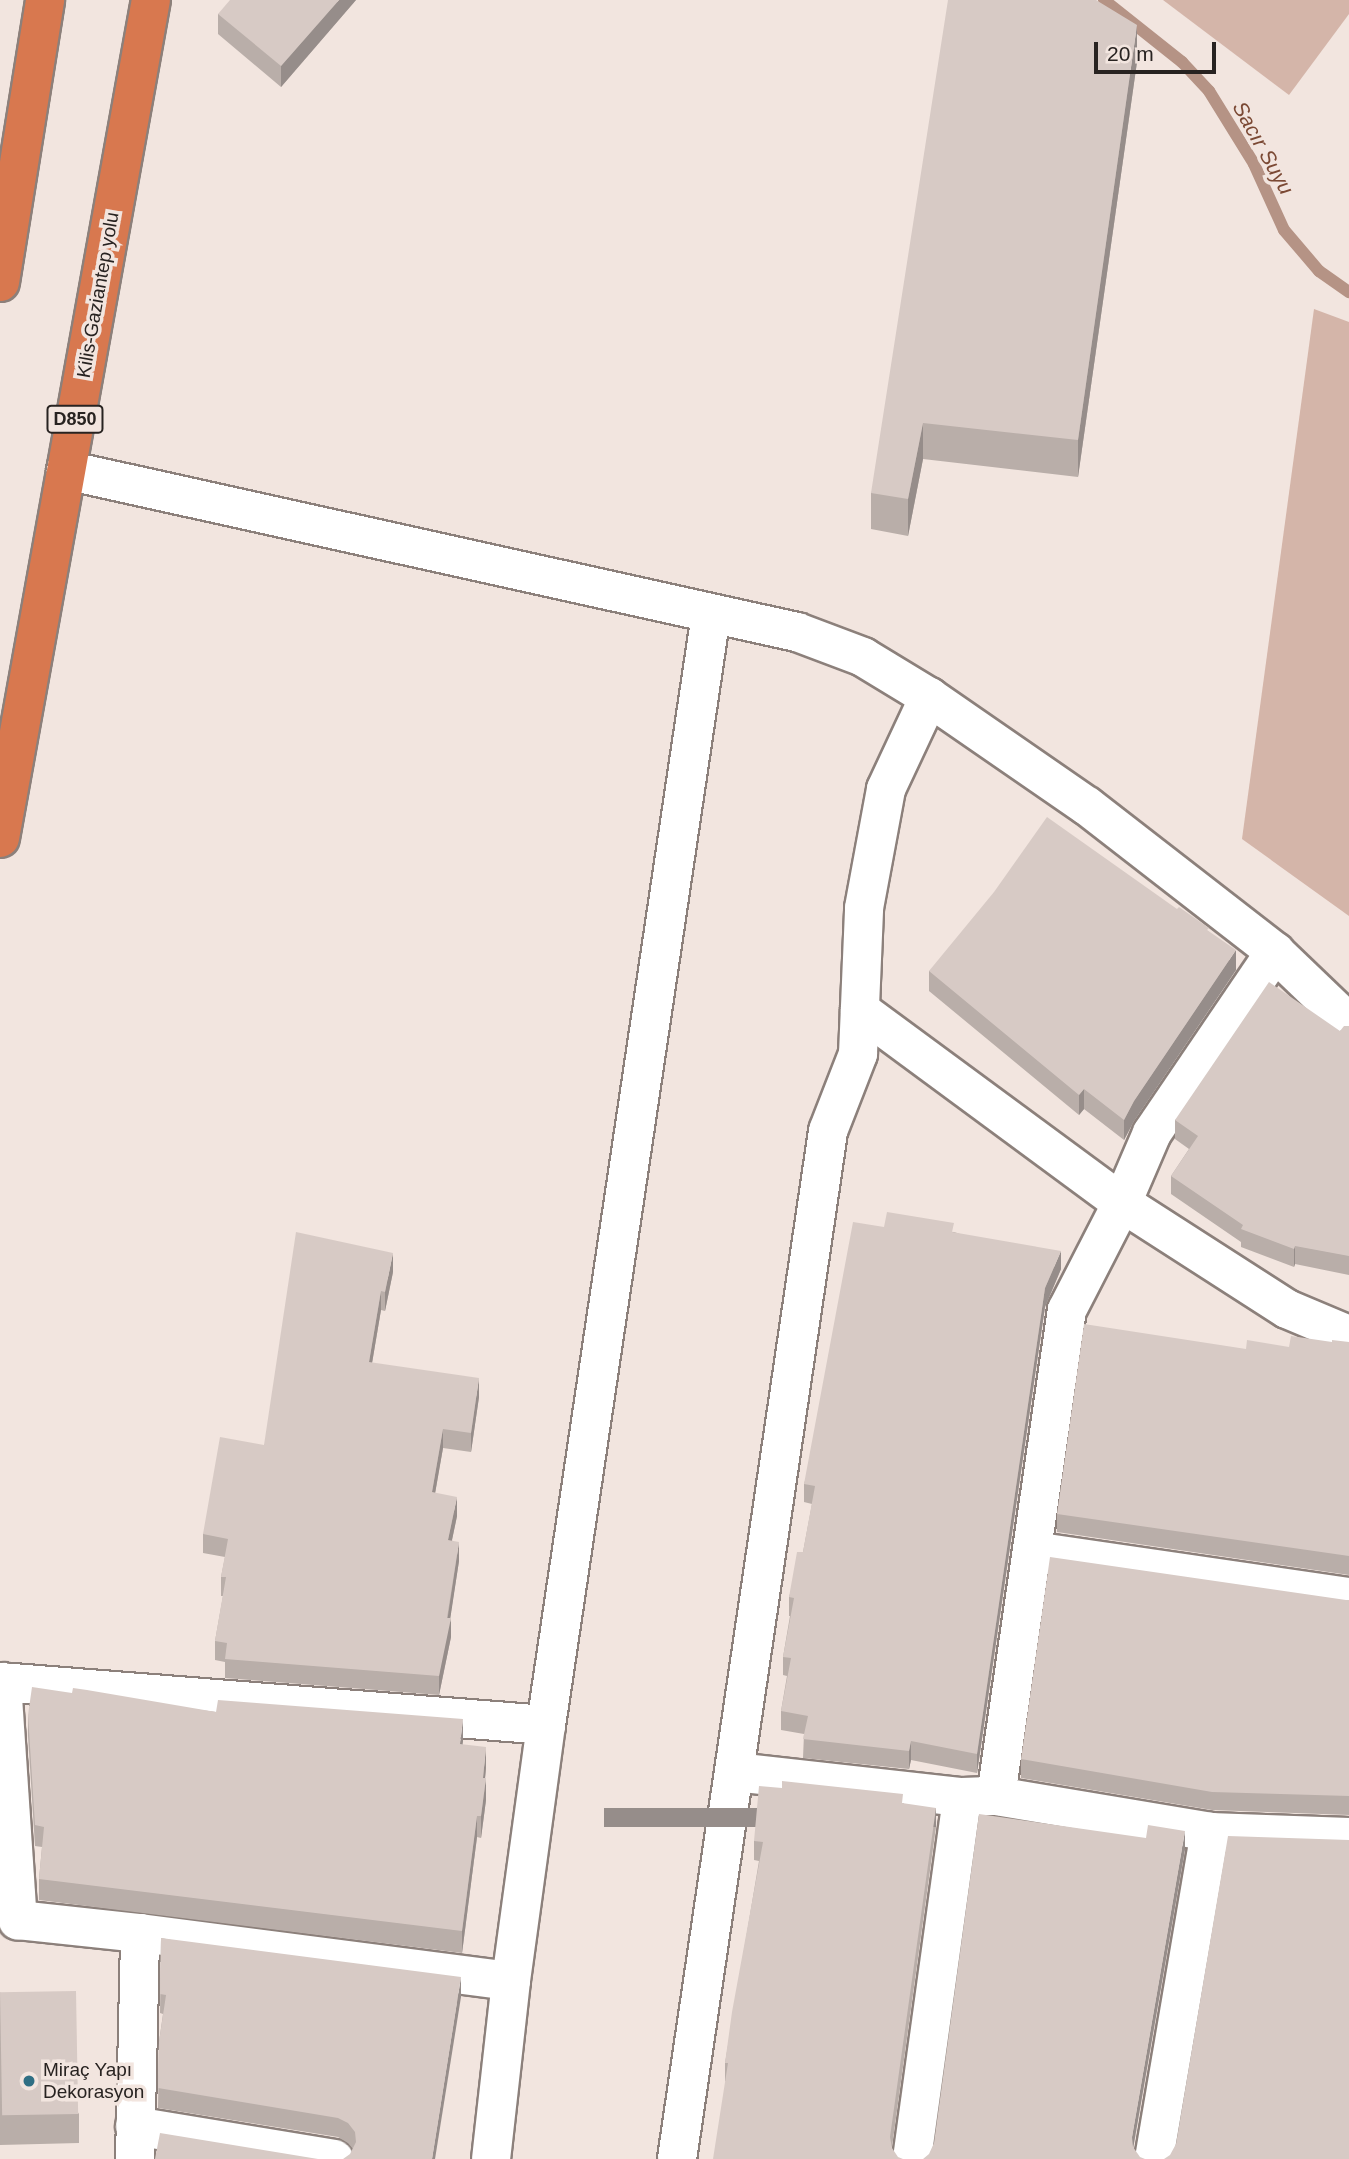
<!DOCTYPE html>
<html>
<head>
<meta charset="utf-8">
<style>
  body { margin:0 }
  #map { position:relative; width:1349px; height:2159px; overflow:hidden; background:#f2e5df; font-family:Arial,sans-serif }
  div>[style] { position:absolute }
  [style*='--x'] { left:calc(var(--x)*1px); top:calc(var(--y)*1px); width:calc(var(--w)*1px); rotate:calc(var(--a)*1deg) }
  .green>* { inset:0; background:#d4b5a9 }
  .stream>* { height:12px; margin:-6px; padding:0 6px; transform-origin:6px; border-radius:6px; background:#b59385 }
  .roads { filter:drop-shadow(2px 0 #8c807b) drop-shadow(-2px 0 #8c807b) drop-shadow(0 2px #8c807b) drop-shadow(0 -2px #8c807b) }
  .minor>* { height:38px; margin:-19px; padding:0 19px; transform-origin:19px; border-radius:19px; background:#fff }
  .highway>* { height:38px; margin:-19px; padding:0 19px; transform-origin:19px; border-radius:19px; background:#d8784f }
  .wall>* { inset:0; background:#b9aea9 }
  .shaded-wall>* { inset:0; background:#968d8a; transform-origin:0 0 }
  .building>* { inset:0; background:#d7cac5; transform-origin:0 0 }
  .dots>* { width:19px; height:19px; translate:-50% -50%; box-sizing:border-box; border:4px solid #f2e5df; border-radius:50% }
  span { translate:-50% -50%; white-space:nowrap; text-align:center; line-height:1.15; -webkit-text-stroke:7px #f2e5df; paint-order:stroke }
  .shield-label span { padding:2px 5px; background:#f2e5df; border:2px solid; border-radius:5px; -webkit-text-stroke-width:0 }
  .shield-label { font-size:18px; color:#282321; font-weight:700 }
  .street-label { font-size:19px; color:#282321 }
  .poi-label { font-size:19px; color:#282321 }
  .left { translate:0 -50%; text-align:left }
  .water-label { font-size:21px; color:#7b4934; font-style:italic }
  .scale { position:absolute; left:1094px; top:42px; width:122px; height:32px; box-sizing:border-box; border:4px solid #282321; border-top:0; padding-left:9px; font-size:21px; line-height:24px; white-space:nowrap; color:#282321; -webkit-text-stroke:5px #f2e5df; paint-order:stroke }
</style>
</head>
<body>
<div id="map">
  <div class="green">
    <div style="clip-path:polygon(1163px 0,1349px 0,1349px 14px,1289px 95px)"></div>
    <div style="clip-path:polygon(1314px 309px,1349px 322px,1349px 916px,1242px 839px)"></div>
  </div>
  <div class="stream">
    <div style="--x:1104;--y:0;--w:100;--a:38.5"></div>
    <div style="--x:1182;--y:62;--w:40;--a:47"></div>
    <div style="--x:1209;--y:91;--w:86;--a:58.3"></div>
    <div style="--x:1254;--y:164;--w:72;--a:65.6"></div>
    <div style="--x:1284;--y:230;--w:54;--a:49.5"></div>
    <div style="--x:1319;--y:271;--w:37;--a:35"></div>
  </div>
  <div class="roads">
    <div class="minor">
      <div style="--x:66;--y:470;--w:749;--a:12.5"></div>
      <div style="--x:797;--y:632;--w:71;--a:20.7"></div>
      <div style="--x:863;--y:657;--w:77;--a:31.2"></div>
      <div style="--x:860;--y:1010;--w:325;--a:36.4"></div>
      <div style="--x:1122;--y:1203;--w:196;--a:32.7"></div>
      <div style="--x:1287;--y:1309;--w:67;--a:22.8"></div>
      <div style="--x:1033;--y:1551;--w:319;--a:8.3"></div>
      <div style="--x:0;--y:1682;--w:548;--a:4.5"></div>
      <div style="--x:546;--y:1725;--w:258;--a:97.8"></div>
      <div style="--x:511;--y:1981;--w:179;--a:96.4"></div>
      <div style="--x:2;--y:1682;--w:239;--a:86.2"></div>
      <div style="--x:18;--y:1920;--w:123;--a:6.1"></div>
      <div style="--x:140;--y:1933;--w:374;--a:7.4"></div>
      <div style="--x:546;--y:1725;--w:1123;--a:-81.55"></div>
      <div style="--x:735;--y:1772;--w:228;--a:6.3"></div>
      <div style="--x:962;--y:1797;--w:34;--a:-2"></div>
      <div style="--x:996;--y:1796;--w:217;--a:9.5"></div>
      <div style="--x:1210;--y:1832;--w:139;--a:2.1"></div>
      <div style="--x:996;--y:1796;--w:491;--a:-81.7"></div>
      <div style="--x:1067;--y:1310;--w:120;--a:-62.8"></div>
      <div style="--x:1122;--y:1203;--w:76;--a:-66.8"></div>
      <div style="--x:1152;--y:1133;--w:219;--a:-55.8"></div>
      <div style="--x:135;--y:2126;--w:202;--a:9.4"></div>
      <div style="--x:135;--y:2159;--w:226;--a:-88.7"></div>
      <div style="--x:677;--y:2159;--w:1039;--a:-81.64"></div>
      <div style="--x:828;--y:1131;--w:83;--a:-68.7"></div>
      <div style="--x:858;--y:1054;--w:146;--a:-87.6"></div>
      <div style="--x:864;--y:908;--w:121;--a:-79.5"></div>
      <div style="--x:886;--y:789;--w:102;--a:-64.9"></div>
      <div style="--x:929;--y:697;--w:192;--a:34.6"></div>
      <div style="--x:1087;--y:806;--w:238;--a:37.8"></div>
      <div style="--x:1275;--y:952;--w:103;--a:43.8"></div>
      <div style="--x:912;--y:2159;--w:365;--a:-82.1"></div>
      <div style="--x:1154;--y:2159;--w:332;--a:-80.3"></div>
    </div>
    <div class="highway">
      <div style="--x:0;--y:282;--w:286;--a:-80.9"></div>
      <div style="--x:0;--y:838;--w:851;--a:-79.79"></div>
    </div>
  </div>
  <div class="wall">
    <div style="clip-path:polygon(356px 0,281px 87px,218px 34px,218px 14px)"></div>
    <div style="clip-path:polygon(1137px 62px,1078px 477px,923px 459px,908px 536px,871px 529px,871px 493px)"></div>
    <div style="clip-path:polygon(1177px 909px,1209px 932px,1236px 970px,1134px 1121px,1124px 1140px,1084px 1109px,1079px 1115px,929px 991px,929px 971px)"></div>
    <div style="clip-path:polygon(1349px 1026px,1349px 1275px,1295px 1264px,1294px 1267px,1241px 1247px,1241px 1242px,1171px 1194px,1171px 1176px,1189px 1149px,1175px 1139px,1175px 1120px)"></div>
    <div style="clip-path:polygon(884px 1227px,954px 1232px,1061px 1269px,1045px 1307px,977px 1773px,911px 1760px,909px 1769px,803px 1758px,804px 1734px,781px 1730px,781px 1711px,787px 1676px,783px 1675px,783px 1657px,790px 1616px,789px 1616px,789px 1597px,803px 1552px,812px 1504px,804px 1502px,804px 1484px)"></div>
    <div style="clip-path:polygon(393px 1272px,385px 1311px,381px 1310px,372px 1363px,479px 1397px,471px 1452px,443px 1448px,435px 1493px,457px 1516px,452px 1540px,459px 1561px,450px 1618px,451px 1637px,439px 1695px,225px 1678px,225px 1662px,215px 1660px,215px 1641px,223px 1596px,221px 1596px,221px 1577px,225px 1557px,203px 1553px,203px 1534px,264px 1445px)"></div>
    <div style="clip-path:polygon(1332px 1342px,1349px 1342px,1349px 1575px,1057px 1532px,1057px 1514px,1246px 1349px,1289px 1347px)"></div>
    <div style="clip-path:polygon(1346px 1600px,1349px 1600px,1349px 1815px,1212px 1810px,1021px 1778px,1021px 1759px)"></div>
    <div style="clip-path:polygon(72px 1693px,216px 1712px,463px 1741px,462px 1744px,486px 1768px,485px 1778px,486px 1800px,481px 1838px,477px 1837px,462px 1953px,39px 1900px,39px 1879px,42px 1847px,35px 1846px,28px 1736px,28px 1715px)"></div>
    <div style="clip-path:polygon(903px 1803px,936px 1827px,892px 2147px,725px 2081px,725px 2063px,759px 1861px,754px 1860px,754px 1841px)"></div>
    <div style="clip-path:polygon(161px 1938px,461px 1997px,350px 2154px,353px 2149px,348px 2143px,338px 2137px,158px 2108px,159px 2042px,163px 2014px,160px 2013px)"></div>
    <div style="clip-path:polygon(0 1992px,79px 2114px,79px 2143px,0 2145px)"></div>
  </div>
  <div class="shaded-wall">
    <div style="clip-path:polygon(339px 0,356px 0,281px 87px,281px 66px)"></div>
    <div style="clip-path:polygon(1137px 25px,1137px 62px,1078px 477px,1078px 440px)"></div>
    <div style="clip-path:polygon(923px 423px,923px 459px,908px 536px,908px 499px)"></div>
    <div style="clip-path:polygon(1236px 950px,1236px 970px,1134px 1121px,1124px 1140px,1124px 1120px,1134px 1101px)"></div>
    <div style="clip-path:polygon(1084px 1089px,1084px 1109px,1079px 1115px,1079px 1095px)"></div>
    <div style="clip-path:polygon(1295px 1246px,1295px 1264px,1294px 1267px,1294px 1249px)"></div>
    <div style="clip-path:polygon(1061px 1251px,1061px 1269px,1045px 1307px,977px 1773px,977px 1754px,1045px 1288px)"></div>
    <div style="clip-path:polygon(393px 1253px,393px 1272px,385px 1311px,385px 1292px)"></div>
    <div style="clip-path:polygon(381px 1291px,381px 1310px,369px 1381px,369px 1362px)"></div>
    <div style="clip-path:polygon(479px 1378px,479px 1397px,471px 1452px,471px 1433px)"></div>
    <div style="clip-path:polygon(443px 1429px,443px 1448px,432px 1511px,432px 1492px)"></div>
    <div style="clip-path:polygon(457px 1497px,457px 1516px,448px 1559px,448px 1540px)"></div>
    <div style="clip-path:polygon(459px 1542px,459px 1561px,449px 1627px,451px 1618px,451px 1637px,439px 1695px,439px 1676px)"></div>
    <div style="clip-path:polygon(463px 1719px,463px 1741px,460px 1765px,460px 1744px)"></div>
    <div style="clip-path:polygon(911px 1741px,911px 1760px,909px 1769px,909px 1751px)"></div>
    <div style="clip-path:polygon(486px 1747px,486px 1768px,483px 1799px,483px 1778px)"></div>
    <div style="clip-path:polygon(486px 1778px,486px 1800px,481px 1838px,481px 1816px)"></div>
    <div style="left:936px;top:1808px;width:19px;height:332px;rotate:90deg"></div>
    <div style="clip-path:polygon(477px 1816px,477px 1837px,462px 1953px,462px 1931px)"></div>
    <div style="clip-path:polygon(1185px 1831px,1185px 1850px,1132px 2155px,1132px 2137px)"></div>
    <div style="clip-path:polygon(461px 1977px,461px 1997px,435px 2159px,432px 2159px)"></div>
  </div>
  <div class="building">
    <div style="clip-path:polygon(230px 0,339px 0,281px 66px,218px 14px)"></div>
    <div style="clip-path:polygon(948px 0,1096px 0,1137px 25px,1078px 440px,923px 423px,908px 499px,871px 493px)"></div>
    <div style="clip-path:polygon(1047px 817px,1177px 909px,1179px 907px,1209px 928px,1207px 930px,1236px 950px,1134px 1101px,1124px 1120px,1084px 1089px,1079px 1095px,929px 971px,994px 892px)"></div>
    <div style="clip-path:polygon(1269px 982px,1340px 1031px,1344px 1026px,1349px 1026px,1349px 1256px,1295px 1246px,1294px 1249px,1241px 1229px,1243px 1225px,1171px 1176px,1198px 1136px,1175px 1120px)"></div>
    <div style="clip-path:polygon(887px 1212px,954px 1223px,952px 1232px,1061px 1251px,1045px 1288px,977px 1754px,911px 1741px,909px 1751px,803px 1739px,808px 1716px,781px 1711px,791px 1658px,783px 1657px,794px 1598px,789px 1597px,797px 1552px,803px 1552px,815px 1486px,804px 1484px,853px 1222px,884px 1227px)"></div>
    <div style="clip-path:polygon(296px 1232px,393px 1253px,385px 1292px,381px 1291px,369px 1362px,479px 1378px,471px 1433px,443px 1429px,432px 1492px,457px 1497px,448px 1540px,459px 1542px,447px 1618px,451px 1618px,439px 1676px,225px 1659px,227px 1643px,215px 1641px,226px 1577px,221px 1577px,228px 1539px,203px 1534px,220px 1437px,264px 1445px)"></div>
    <div style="clip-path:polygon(1084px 1324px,1246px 1349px,1247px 1340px,1289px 1347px,1291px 1336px,1332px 1342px,1332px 1340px,1349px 1342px,1349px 1556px,1057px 1514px)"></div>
    <div style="clip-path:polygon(1050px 1557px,1346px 1600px,1349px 1600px,1349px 1796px,1212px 1792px,1021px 1759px)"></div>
    <div style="clip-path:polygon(32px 1687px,72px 1693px,73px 1688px,87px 1690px,216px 1712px,218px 1700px,463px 1719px,460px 1744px,486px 1747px,483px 1778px,486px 1778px,481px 1816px,477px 1816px,462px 1931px,39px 1879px,44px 1827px,35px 1825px,28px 1715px)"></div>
    <div style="clip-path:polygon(782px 1781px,903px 1794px,902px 1803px,936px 1808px,890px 2137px,892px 2148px,898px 2157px,903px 2159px,713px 2159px,728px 2063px,725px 2063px,732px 2012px,763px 1842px,754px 1841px,759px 1786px,782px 1788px)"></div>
    <div style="clip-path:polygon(979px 1814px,1146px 1838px,1148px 1825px,1185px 1831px,1132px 2137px,1133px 2147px,1140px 2157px,1145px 2159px,923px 2159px,929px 2154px,934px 2143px)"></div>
    <div style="clip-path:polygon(1228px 1836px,1349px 1840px,1349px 2159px,1164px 2159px,1170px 2155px,1176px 2144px)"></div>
    <div style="clip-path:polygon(161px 1938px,461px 1977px,432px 2159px,343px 2159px,350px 2154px,356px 2142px,355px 2132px,348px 2123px,338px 2118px,158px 2088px,159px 2042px,166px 1995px,160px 1994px)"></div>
    <div style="left:76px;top:1991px;width:123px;height:76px;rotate:89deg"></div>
    <div style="clip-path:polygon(160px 2133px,318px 2159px,155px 2159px)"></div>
  </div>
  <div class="dots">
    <div style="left:29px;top:2081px;background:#306f84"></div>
  </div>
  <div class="shield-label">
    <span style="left:75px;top:419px">D850</span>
  </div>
  <div class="street-label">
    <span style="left:98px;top:295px;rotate:-80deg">Kilis-Gaziantep yolu</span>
  </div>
  <div class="poi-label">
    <span class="left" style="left:43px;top:2081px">Miraç Yapı<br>Dekorasyon</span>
  </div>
  <div class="water-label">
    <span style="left:1263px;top:148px;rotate:61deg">Sacır Suyu</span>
  </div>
  <div class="scale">20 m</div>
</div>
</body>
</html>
